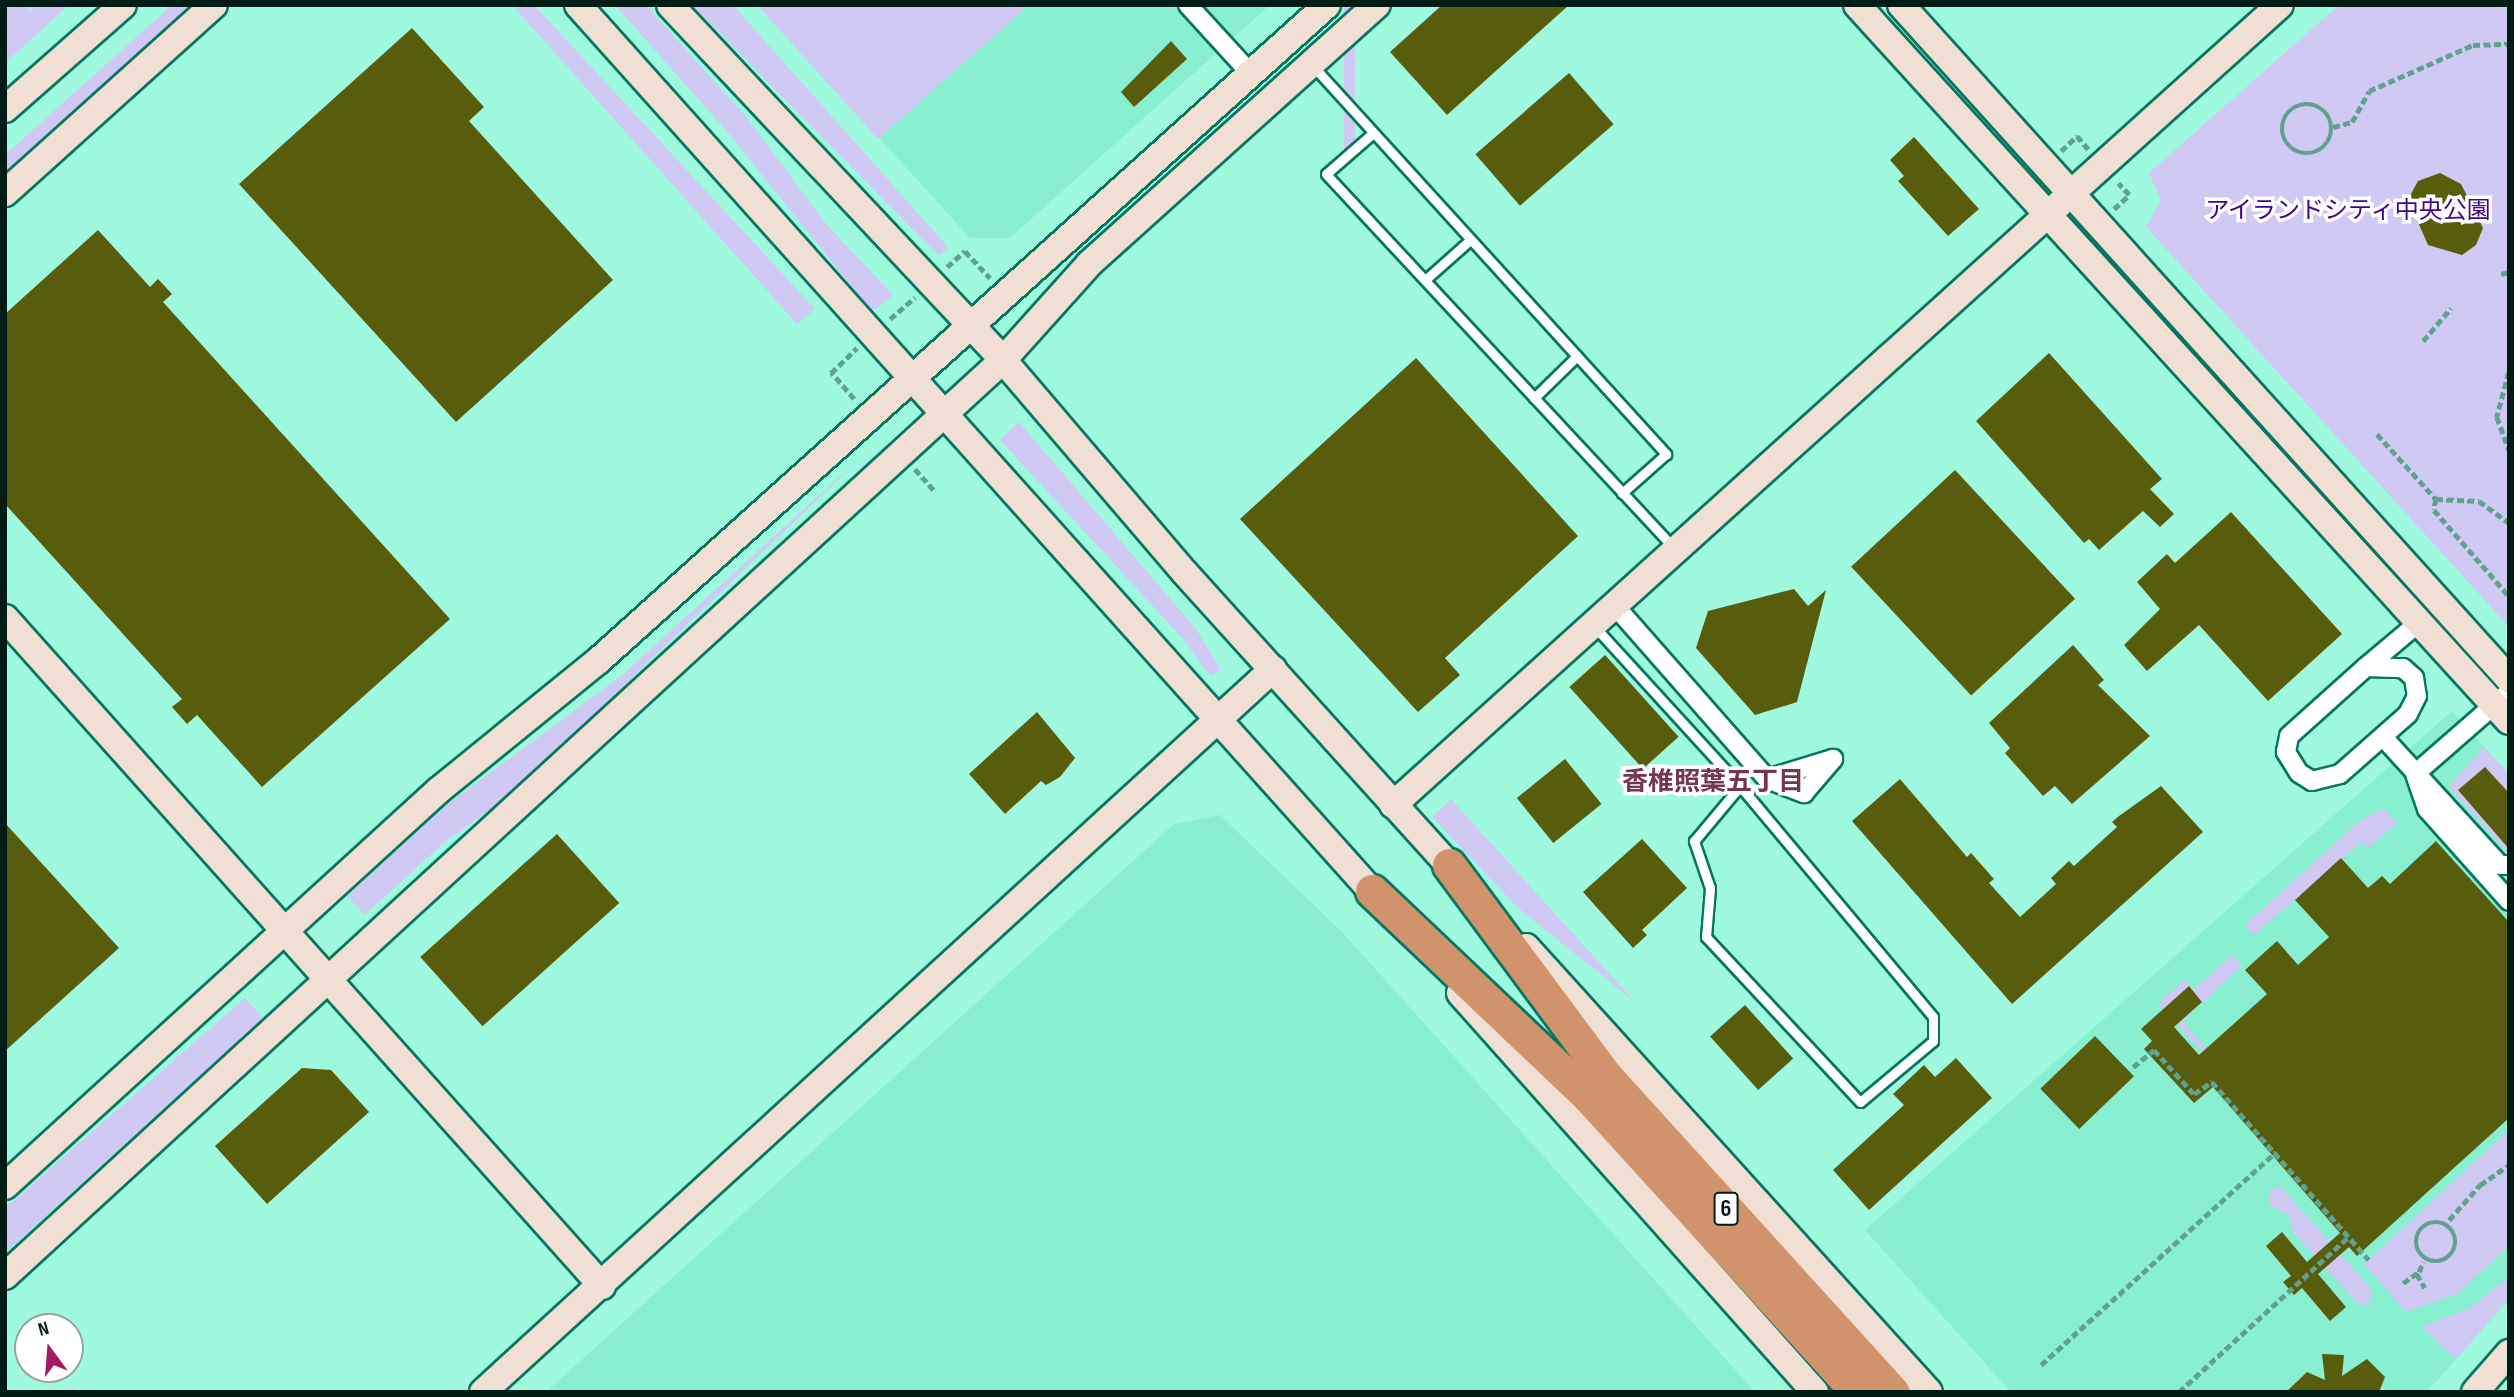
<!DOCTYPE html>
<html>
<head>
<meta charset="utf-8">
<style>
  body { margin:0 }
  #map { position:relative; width:2514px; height:1397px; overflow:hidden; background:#9ff9de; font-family:"Sofia Sans Condensed","Noto Sans JP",sans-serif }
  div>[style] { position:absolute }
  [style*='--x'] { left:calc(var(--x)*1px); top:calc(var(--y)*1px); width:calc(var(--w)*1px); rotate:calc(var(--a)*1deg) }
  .built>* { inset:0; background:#89efd1 }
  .green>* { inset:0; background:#d0c9f4; transform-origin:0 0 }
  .building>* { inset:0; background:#585c0d; transform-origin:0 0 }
  .path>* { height:4.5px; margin-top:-2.25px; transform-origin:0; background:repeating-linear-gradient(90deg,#61a28f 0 7px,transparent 0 10.5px) }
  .path>.ring { margin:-2.25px; padding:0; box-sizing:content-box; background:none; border:4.5px solid #61a28f; border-radius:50% }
  .roads { filter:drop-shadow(2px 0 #07765f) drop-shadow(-2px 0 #07765f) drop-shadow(0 2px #07765f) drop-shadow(0 -2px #07765f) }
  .lane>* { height:9px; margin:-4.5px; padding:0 4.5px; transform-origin:4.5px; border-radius:4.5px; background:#fff }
  .street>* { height:18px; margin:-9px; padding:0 9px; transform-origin:9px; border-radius:9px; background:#fff }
  .secondary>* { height:26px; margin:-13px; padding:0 13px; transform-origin:13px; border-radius:13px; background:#f1dfd3 }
  .highway>* { height:33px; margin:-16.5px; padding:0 16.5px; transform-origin:16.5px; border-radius:16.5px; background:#d1936c }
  span { translate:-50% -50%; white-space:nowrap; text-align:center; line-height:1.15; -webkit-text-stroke:7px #fff; paint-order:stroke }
  .shield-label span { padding:2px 5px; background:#fff; border:2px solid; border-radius:5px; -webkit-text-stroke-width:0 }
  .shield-label { font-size:23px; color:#011c15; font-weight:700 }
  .park-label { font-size:24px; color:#42038d }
  .neighbourhood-label { font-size:26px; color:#773554; font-weight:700 }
  .frame { position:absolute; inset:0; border:7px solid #011c15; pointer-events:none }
  .north { position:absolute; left:14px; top:1313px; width:70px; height:70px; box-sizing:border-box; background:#fff; border:2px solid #99a4a1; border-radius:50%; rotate:344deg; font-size:19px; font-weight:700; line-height:28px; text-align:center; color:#011c15 }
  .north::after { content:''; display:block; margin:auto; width:24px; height:32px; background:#a11a66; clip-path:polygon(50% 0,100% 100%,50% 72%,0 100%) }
</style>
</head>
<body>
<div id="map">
  <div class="built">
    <div style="clip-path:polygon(759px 5px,1270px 5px,1010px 238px,970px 238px)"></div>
    <div style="clip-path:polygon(2452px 711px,2509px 774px,2509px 1299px,2427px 1392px,2011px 1392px,1865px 1230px)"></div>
    <div style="clip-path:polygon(1220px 815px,1343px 933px,1755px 1392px,546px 1392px,1174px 824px)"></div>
  </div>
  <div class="green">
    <div style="clip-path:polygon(5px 5px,25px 5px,31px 11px,37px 5px,69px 5px,5px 63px)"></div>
    <div style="clip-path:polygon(172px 5px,196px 5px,5px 176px,5px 155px)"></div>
    <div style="clip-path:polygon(512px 5px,534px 5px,815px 309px,797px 324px)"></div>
    <div style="clip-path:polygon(615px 5px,646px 5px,748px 119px,827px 225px,893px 295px,872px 312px,730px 135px)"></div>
    <div style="clip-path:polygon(692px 5px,733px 5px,948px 247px,939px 256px)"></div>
    <div style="clip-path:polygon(757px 5px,1029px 5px,878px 139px)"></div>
    <div style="left:1344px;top:5px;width:11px;height:147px"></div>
    <div style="clip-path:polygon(2339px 5px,2509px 5px,2509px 627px,2146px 227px,2161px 201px,2149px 173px)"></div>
    <div style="clip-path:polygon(1019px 422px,1196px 629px,1221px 670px,1213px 675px,1205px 670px,1184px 640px,1000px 440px)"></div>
    <div style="clip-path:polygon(873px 446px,509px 796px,442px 844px,365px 915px,347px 896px,449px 803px,621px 676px)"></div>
    <div style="clip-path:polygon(2484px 747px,2509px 774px,2509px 854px,2449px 787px)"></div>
    <div style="clip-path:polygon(1451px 799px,1635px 1002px,1517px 907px,1432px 817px)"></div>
    <div style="clip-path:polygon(2384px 808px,2397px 823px,2367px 849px,2363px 841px,2254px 935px,2245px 925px,2358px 822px)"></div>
    <div style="clip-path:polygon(2232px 955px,2242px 966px,2182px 1021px,2206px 1048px,2203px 1052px,2158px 1004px,2184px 980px,2194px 990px)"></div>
    <div style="clip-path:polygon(245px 998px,263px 1018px,5px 1253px,5px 1208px)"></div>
    <div style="clip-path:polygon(2509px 1130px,2509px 1246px,2457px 1294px,2406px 1312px,2364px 1264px)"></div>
    <div style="clip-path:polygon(2280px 1186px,2372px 1290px,2369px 1304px,2359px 1305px,2293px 1232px,2288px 1215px,2269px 1205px,2270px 1190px)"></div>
    <div style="clip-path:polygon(2509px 1277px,2509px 1299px,2456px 1359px,2421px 1327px,2470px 1308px)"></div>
  </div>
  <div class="building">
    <div style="clip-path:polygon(1442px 5px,1569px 5px,1447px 115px,1390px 52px)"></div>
    <div style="clip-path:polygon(412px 28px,484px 107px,469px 121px,613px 280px,456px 422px,239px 184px)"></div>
    <div style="clip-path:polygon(1171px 41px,1187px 59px,1134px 107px,1121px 92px)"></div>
    <div style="left:1569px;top:73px;width:68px;height:124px;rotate:49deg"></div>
    <div style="clip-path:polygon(1914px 137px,1979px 209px,1948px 236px,1898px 181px,1904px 176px,1890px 160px)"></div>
    <div style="clip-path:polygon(2440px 173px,2461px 184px,2483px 228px,2476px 245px,2462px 255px,2428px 245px,2414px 213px,2411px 194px,2418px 181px)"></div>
    <div style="clip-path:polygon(98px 230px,150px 287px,158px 279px,172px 294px,163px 302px,450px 619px,262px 787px,197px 715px,187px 724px,172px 707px,182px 699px,5px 504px,5px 314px)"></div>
    <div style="clip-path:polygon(2049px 353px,2162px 479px,2150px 489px,2174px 514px,2160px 527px,2143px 511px,2099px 550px,2089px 539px,2084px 543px,1976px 421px)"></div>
    <div style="clip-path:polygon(1416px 358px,1578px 536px,1445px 658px,1460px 675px,1418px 712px,1240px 519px)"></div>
    <div style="left:1955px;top:470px;width:176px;height:142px;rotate:47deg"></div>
    <div style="clip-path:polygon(2231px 512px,2342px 634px,2268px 701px,2199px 625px,2147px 671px,2124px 645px,2160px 609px,2137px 582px,2167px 554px,2175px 563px)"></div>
    <div style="clip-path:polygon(1794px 589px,1808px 606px,1826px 590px,1797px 702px,1755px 715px,1696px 648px,1708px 611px)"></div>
    <div style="clip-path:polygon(2073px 645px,2104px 680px,2098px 685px,2150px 736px,2072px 804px,2055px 786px,2043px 796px,2005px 753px,2010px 748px,1989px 723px)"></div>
    <div style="left:1605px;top:655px;width:110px;height:48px;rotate:48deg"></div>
    <div style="clip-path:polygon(1037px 712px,1075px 758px,1060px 777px,1046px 785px,1041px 781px,1005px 814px,969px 774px)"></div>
    <div style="left:1565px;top:759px;width:58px;height:62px;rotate:51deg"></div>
    <div style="clip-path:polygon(2485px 767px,2509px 793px,2509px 849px,2458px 790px)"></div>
    <div style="clip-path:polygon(1900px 779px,1967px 857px,1971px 853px,1994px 879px,1989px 883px,2020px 917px,2056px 884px,2051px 878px,2069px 861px,2074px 866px,2117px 827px,2112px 822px,2119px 816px,2161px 786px,2203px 832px,2012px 1004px,1852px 821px)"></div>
    <div style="clip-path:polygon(5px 823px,119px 948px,5px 1051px)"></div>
    <div style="left:557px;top:834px;width:93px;height:184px;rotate:48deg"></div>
    <div style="clip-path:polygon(1642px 839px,1687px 888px,1642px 930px,1647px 935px,1633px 948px,1583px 892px)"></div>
    <div style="clip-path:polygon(2436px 841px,2509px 922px,2509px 1118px,2357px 1256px,2349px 1247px,2318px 1274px,2346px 1307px,2330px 1321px,2302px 1288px,2294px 1295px,2283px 1282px,2291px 1276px,2266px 1246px,2282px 1232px,2307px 1262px,2340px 1233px,2213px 1087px,2194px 1103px,2144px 1049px,2152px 1041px,2141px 1029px,2189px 986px,2202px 1002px,2174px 1027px,2199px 1055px,2267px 994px,2245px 970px,2277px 941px,2298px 965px,2329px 937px,2295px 900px,2341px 858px,2368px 888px,2382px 876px,2390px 884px)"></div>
    <div style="left:1745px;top:1005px;width:72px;height:47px;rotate:48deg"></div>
    <div style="left:2095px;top:1036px;width:56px;height:76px;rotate:46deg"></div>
    <div style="clip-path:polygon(1956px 1058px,1992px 1098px,1869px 1210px,1833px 1170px,1904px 1105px,1893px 1094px,1924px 1065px,1935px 1077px)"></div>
    <div style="clip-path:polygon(302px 1068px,331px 1070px,369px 1112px,267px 1204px,215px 1146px)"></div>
    <div style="clip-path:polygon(2322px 1354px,2344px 1355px,2342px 1376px,2367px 1359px,2385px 1377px,2379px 1392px,2286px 1392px,2307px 1372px,2325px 1380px)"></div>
  </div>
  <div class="path">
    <div class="ring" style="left:2282px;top:104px;width:45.5px;height:45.5px"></div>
    <div style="--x:2333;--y:127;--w:20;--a:-15"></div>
    <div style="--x:2352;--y:122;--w:35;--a:-61"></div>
    <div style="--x:2369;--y:91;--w:114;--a:-23.9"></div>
    <div style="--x:2473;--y:45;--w:36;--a:-2"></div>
    <div style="--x:2061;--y:151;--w:22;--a:-43"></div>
    <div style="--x:2077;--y:136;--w:18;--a:49"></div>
    <div style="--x:2114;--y:209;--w:21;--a:-43"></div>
    <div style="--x:2129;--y:195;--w:16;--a:-133"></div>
    <div style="--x:947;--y:267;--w:24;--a:-42"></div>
    <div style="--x:965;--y:251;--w:37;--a:47"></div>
    <div style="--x:2501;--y:274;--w:8;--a:-14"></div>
    <div style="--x:890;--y:319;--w:33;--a:-41"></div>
    <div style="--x:2423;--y:341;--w:43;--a:-49.7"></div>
    <div style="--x:2509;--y:372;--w:47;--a:104.9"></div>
    <div style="--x:2497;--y:417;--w:35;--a:70"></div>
    <div style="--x:854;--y:399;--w:35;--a:-131"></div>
    <div style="--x:831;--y:373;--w:36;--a:-44"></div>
    <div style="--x:2377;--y:434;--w:88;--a:47.8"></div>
    <div style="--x:2436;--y:499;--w:43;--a:2.7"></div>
    <div style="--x:2479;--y:501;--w:37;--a:36"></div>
    <div style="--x:915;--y:469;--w:31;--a:48"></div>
    <div style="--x:2436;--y:499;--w:11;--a:100"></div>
    <div style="--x:2434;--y:510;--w:114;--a:48.9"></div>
    <div style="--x:2133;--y:1067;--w:27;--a:-39"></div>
    <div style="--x:2154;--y:1050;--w:59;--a:47.7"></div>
    <div style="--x:2194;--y:1094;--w:22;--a:-34"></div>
    <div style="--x:2212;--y:1082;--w:237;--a:48.6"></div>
    <div style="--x:2449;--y:1220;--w:47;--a:-48.5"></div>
    <div style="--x:2480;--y:1185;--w:35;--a:-35"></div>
    <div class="ring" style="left:2416px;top:1222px;width:35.5px;height:35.5px"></div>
    <div style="--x:2417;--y:1274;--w:16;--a:60"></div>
    <div style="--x:2403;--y:1283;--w:19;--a:-35"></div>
    <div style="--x:2419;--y:1272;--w:11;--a:-68"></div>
    <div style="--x:2041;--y:1365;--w:317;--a:-42.2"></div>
    <div style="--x:2179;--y:1392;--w:229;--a:-42.5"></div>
  </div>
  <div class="roads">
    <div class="lane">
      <div style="--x:1313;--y:66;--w:525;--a:47.7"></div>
      <div style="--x:1666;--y:454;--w:59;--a:138.4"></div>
      <div style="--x:1373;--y:133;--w:62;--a:138.9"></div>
      <div style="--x:1326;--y:174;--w:511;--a:47.06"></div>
      <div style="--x:1425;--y:280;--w:60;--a:-41.6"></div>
      <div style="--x:1534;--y:398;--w:60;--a:-44.3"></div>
      <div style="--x:1595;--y:627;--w:215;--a:47.6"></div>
      <div style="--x:1740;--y:786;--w:301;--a:50.1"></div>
      <div style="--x:1933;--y:1017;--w:24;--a:90"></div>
      <div style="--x:1933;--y:1041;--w:95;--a:140.1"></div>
      <div style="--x:1860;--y:1102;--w:226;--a:-133"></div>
      <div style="--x:1706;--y:937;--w:49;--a:-85.3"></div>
      <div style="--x:1710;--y:888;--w:50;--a:-108.8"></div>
      <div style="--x:1694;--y:841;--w:72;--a:-50.1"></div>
    </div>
    <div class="street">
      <div style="--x:1188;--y:5;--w:93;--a:47.6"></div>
      <div style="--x:1616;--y:607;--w:229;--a:48.7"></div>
      <div style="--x:1767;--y:779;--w:40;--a:21"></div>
      <div style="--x:1804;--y:793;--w:45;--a:-49.5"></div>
      <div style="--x:2366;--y:667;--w:37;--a:2"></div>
      <div style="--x:2403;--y:668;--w:15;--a:42"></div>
      <div style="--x:2414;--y:678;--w:18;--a:81"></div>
      <div style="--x:2417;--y:696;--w:20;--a:117"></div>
      <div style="--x:2408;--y:714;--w:91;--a:138.6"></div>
      <div style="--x:2340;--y:774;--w:29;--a:166"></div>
      <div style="--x:2312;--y:781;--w:15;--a:-148"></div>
      <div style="--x:2299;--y:773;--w:25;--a:-122"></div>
      <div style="--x:2286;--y:752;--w:16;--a:-79"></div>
      <div style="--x:2289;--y:736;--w:103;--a:-41.9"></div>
      <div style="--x:2366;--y:667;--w:67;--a:-40.1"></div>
      <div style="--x:2383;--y:737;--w:173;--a:47.6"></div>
      <div style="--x:2500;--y:865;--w:9;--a:0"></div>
      <div style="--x:2415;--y:774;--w:125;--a:-41.1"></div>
      <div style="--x:2416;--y:777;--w:34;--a:71"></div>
      <div style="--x:2427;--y:809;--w:123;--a:48.3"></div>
      <div style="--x:1767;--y:779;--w:69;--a:-16.9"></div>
    </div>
    <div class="secondary">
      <div style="--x:578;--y:5;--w:1210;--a:48.15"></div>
      <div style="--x:670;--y:5;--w:487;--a:46.8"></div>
      <div style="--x:1003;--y:360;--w:280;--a:49.5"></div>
      <div style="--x:1185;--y:573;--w:411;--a:47.9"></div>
      <div style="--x:1857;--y:5;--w:968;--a:47.68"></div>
      <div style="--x:1901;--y:5;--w:908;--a:47.95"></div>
      <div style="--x:5;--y:109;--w:157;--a:-41.4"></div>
      <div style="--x:5;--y:193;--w:281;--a:-42"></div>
      <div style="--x:5;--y:618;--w:896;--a:48.21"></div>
      <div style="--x:1393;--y:805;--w:1194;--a:-42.05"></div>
      <div style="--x:1526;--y:947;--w:600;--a:47.84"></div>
      <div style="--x:1460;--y:993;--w:534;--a:48.34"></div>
      <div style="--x:5;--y:1186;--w:588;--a:-42.38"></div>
      <div style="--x:439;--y:790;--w:206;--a:-39.1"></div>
      <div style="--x:599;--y:660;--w:979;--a:-41.98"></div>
      <div style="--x:5;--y:1276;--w:1355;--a:-42.55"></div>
      <div style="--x:1003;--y:360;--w:129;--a:-48.1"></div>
      <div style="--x:1089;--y:264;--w:387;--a:-42"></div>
      <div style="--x:483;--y:1392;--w:1071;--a:-42.46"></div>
      <div style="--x:2475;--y:1392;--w:52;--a:-48.9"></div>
    </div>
    <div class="highway">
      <div style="--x:1449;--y:865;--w:262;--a:53.4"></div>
      <div style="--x:1605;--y:1075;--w:428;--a:47.8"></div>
      <div style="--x:1372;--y:891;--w:298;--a:43.5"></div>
      <div style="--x:1588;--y:1096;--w:400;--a:47.7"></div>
    </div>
  </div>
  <div class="shield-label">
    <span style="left:1726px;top:1209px">6</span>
  </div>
  <div class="park-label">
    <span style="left:2348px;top:211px">アイランドシティ中央公園</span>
  </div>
  <div class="neighbourhood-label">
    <span style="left:1713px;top:783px">香椎照葉五丁目</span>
  </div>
  <div class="frame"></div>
  <div class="north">N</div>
</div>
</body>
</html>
